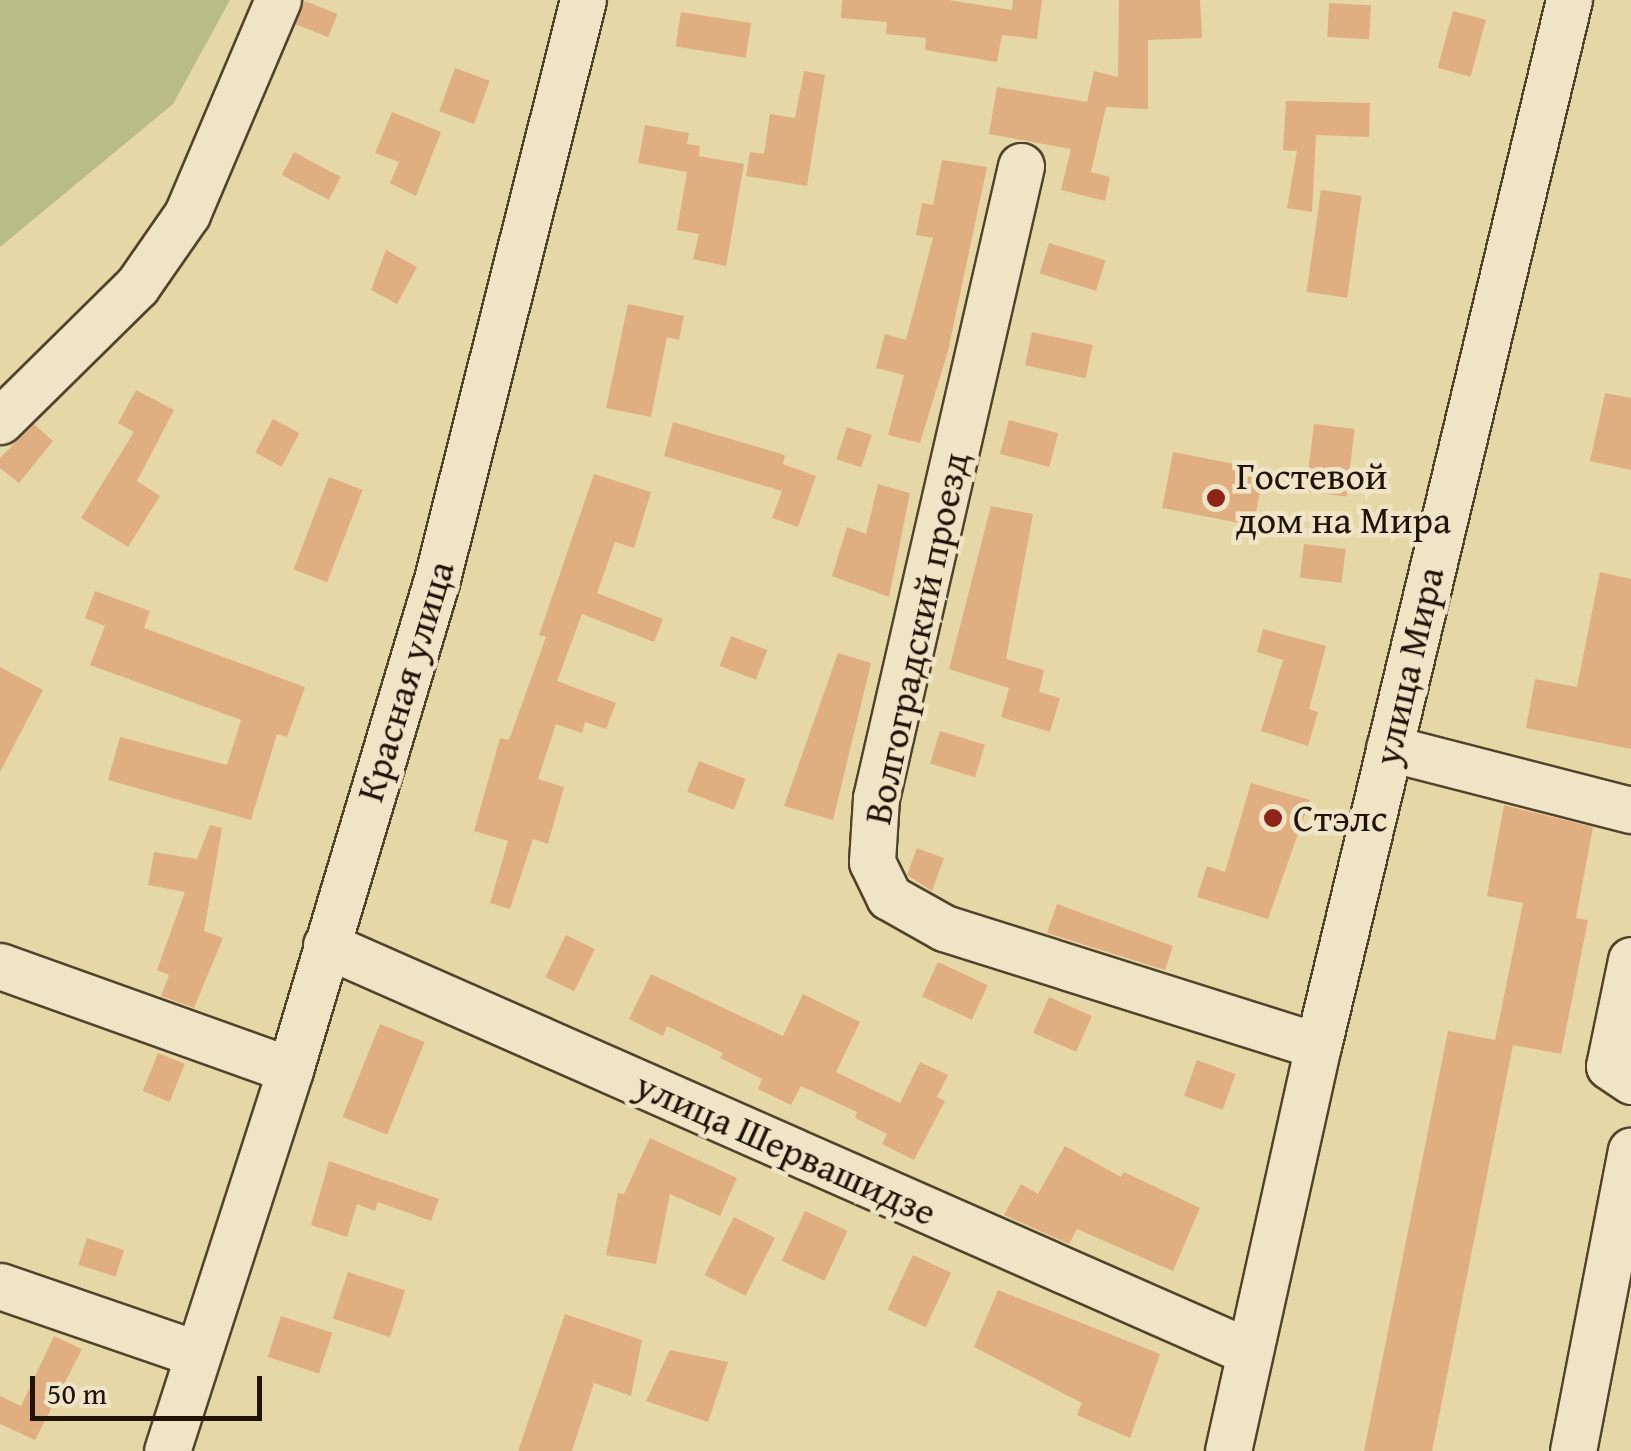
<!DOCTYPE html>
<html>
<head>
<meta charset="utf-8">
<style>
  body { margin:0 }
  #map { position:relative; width:1631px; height:1451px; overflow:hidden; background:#e6d7a7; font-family:"Gentium Book Plus",serif }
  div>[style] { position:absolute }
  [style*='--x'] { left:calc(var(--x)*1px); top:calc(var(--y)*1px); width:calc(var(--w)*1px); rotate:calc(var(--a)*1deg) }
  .green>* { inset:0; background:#b8bd85 }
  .building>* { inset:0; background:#e0af81; transform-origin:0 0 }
  .roads { filter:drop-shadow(2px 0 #52442b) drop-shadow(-2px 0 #52442b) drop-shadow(0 2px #52442b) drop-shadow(0 -2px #52442b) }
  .minor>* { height:45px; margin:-22.5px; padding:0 22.5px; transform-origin:22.5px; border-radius:22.5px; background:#efe5c6 }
  .dots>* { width:28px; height:28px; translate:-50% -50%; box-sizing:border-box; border:5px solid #efe5c6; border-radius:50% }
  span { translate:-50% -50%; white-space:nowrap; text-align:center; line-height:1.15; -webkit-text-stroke:9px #efe5c6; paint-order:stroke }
  .poi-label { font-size:38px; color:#211302 }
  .left { translate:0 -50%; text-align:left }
  .street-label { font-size:38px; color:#211302 }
  .scale { position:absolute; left:30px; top:1376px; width:232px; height:45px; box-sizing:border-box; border:5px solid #211302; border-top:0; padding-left:12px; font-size:30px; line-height:35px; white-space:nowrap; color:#211302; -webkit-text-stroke:8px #efe5c6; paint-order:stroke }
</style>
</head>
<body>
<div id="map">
  <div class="green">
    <div style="clip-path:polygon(0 0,230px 0,173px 104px,0 247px)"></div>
  </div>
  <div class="building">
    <div style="clip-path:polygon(842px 0,948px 0,1012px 10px,1013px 0,1042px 0,1037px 39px,1002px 35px,997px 62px,925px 50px,926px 38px,886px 34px,887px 22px,841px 18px)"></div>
    <div style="clip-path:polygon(1119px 0,1200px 0,1202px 38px,1148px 40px,1148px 109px,1106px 107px,1091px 172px,1110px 177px,1105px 201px,1061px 190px,1071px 149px,989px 134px,997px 87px,1087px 102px,1094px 71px,1118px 77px)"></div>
    <div style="left:305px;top:1px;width:35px;height:25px;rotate:22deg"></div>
    <div style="left:1329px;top:3px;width:42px;height:34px;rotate:3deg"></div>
    <div style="left:1453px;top:11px;width:34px;height:59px;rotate:15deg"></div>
    <div style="left:681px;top:12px;width:71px;height:35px;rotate:9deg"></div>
    <div style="left:455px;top:68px;width:37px;height:46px;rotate:20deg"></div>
    <div style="clip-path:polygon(804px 71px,825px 75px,807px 186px,746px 176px,750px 152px,764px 154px,770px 114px,795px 118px)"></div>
    <div style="clip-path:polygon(1286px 101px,1370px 103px,1369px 137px,1316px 135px,1312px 212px,1287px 208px,1297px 151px,1283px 150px)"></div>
    <div style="clip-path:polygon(392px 112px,441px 132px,416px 196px,390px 183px,399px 162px,375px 153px)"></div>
    <div style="clip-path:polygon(645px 125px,689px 133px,687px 144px,700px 146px,699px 156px,744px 164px,726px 266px,693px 259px,699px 234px,677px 230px,687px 172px,638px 163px)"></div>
    <div style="left:294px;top:152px;width:53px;height:26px;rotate:28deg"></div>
    <div style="clip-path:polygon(942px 160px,987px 167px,948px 351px,920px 443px,888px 435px,904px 375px,876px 368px,885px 334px,906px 340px,933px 238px,916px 235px,922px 203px,933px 205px)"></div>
    <div style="left:1321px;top:190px;width:41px;height:103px;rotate:8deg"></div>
    <div style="left:1049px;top:243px;width:59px;height:32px;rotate:17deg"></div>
    <div style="clip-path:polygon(386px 250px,417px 267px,397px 304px,371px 290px)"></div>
    <div style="clip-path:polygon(628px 304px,684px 316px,679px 340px,667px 337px,651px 417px,606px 408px)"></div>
    <div style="left:1032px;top:332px;width:62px;height:34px;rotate:12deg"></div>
    <div style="clip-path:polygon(136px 390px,174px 410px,137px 481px,160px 496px,128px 547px,81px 518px,134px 432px,118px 423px)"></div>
    <div style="clip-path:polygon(1605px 393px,1631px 398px,1631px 470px,1590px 461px)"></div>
    <div style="left:273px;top:419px;width:30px;height:38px;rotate:28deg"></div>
    <div style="left:1009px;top:420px;width:51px;height:35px;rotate:15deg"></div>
    <div style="clip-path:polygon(673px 422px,785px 455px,783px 464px,816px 476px,798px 527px,772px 518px,782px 491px,664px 456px)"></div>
    <div style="clip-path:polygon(34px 424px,53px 441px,19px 483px,0 468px,0 458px)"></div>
    <div style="left:1314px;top:424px;width:41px;height:68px;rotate:7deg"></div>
    <div style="left:847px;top:427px;width:26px;height:34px;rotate:18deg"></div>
    <div style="left:1173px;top:452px;width:93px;height:57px;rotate:11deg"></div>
    <div style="clip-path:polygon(594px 474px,651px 492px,634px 548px,615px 542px,597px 593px,663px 619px,654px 642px,582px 614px,557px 681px,616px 703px,606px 729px,585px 722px,582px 733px,556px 724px,538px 779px,564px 787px,548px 844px,533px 839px,510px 909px,490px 903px,508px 841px,474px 831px,500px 738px,509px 740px,546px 637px,539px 635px)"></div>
    <div style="left:329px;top:477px;width:36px;height:99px;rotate:21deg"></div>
    <div style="clip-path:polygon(878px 484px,910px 493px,889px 597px,832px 576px,847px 527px,866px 534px)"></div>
    <div style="clip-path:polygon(991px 506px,1033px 514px,1006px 659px,1044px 670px,1039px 692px,1060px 698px,1050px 732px,1001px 717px,1009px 688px,949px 669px)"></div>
    <div style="left:1304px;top:544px;width:42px;height:34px;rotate:7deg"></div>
    <div style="clip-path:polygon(1600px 572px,1631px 579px,1631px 749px,1526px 728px,1535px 679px,1577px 687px)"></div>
    <div style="clip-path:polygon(95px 591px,150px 611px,144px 628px,305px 687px,287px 737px,277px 734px,251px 820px,108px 780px,120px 737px,227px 765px,241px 720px,90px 665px,105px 626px,85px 618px)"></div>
    <div style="clip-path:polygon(1263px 629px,1326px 646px,1309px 709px,1318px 712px,1308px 746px,1261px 731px,1283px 660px,1257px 652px)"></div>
    <div style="left:731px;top:636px;width:39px;height:32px;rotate:21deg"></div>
    <div style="clip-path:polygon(838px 653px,871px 663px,833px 820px,784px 806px)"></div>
    <div style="clip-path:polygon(0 667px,43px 690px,0 772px)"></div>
    <div style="left:940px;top:731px;width:47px;height:34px;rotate:17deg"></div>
    <div style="left:699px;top:761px;width:50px;height:33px;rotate:21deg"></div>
    <div style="clip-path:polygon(1251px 783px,1310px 800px,1268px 919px,1197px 897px,1207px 866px,1225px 872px)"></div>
    <div style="clip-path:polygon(1504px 805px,1593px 827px,1576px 918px,1588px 920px,1561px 1054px,1513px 1045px,1432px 1451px,1364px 1451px,1448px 1031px,1495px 1040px,1523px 903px,1487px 896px)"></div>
    <div style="clip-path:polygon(210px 825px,222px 828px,204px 931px,223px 938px,194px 1008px,161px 996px,169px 975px,157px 970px,185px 892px,148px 885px,154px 852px,197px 859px)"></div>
    <div style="clip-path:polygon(917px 848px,944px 858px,932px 891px,907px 875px)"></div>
    <div style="clip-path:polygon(1057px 904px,1173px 946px,1165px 970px,1047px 933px)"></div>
    <div style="left:566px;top:935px;width:32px;height:47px;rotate:26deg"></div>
    <div style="left:938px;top:962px;width:55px;height:38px;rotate:25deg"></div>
    <div style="clip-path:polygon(651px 974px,783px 1036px,803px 994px,860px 1022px,836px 1072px,900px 1103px,920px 1062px,948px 1075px,937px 1097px,945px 1101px,914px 1160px,882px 1144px,887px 1134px,855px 1118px,857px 1112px,801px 1086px,791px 1105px,758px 1089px,762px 1079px,720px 1058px,723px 1053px,667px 1026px,663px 1036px,629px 1019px)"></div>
    <div style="left:1049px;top:997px;width:47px;height:39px;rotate:24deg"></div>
    <div style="left:380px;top:1024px;width:48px;height:100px;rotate:22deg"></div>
    <div style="left:158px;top:1053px;width:29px;height:41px;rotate:22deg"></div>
    <div style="left:1197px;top:1060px;width:41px;height:38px;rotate:20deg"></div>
    <div style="clip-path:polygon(650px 1138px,737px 1178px,720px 1216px,670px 1194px,656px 1264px,606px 1255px,618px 1193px,624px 1194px)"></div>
    <div style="clip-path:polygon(1065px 1146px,1121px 1177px,1124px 1172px,1200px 1208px,1173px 1271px,1077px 1229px,1069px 1244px,1004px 1215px,1021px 1184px,1038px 1194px)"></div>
    <div style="clip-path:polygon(329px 1161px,439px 1199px,431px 1221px,378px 1202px,375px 1211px,357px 1204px,347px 1237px,311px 1225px)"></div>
    <div style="left:805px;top:1211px;width:47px;height:55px;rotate:25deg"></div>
    <div style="left:734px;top:1217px;width:46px;height:65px;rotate:27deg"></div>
    <div style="left:87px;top:1238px;width:39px;height:28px;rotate:18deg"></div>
    <div style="left:913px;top:1255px;width:42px;height:60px;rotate:25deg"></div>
    <div style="left:348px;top:1272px;width:60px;height:49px;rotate:18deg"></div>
    <div style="clip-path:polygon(998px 1290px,1160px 1354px,1130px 1438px,1077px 1415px,1082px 1403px,974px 1347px)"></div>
    <div style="clip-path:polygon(565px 1314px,642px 1340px,631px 1396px,594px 1383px,572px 1451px,518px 1451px)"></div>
    <div style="left:281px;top:1316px;width:54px;height:43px;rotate:18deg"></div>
    <div style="clip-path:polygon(54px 1336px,82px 1349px,35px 1440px,0 1424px,0 1396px,21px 1406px)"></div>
    <div style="clip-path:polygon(670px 1350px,728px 1362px,708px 1422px,646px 1401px)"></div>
  </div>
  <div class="roads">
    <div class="minor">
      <div style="--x:1021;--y:166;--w:648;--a:102.92"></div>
      <div style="--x:876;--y:798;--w:64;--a:93.6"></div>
      <div style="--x:872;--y:862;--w:39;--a:64"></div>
      <div style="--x:889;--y:897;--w:63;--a:29.4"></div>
      <div style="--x:944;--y:928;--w:392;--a:17.5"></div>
      <div style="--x:0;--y:421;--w:192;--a:-44.6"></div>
      <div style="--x:137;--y:286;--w:88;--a:-55.2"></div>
      <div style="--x:187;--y:214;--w:233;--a:-67"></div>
      <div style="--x:1389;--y:748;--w:250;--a:14.4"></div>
      <div style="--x:326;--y:945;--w:1007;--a:23.79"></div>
      <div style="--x:1631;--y:960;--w:108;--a:101.7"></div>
      <div style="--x:1609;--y:1066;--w:27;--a:34"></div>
      <div style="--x:0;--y:966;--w:308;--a:19.7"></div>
      <div style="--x:0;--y:1286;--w:209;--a:19"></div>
      <div style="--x:167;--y:1451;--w:400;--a:-72.1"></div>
      <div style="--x:290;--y:1070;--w:513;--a:-73.33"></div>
      <div style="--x:437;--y:579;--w:597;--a:-75.85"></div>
      <div style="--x:1228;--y:1451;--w:415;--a:-77.5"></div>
      <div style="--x:1318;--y:1046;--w:1076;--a:-76.51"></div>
      <div style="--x:1573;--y:1451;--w:306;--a:-79.1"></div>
    </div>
  </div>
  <div class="dots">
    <div style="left:1216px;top:498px;background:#8f2418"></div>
    <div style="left:1273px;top:818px;background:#8f2418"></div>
  </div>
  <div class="poi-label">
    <span class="left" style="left:1236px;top:498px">Гостевой<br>дом на Мира</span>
    <span class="left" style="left:1293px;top:818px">Стэлс</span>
  </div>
  <div class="street-label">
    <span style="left:916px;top:638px;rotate:-78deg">Волгоградский проезд</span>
    <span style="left:1408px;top:666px;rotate:-77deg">улица Мира</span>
    <span style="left:405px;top:681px;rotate:-73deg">Красная улица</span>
    <span style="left:786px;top:1148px;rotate:24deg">улица Шервашидзе</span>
  </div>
  <div class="scale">50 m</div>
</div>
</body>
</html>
